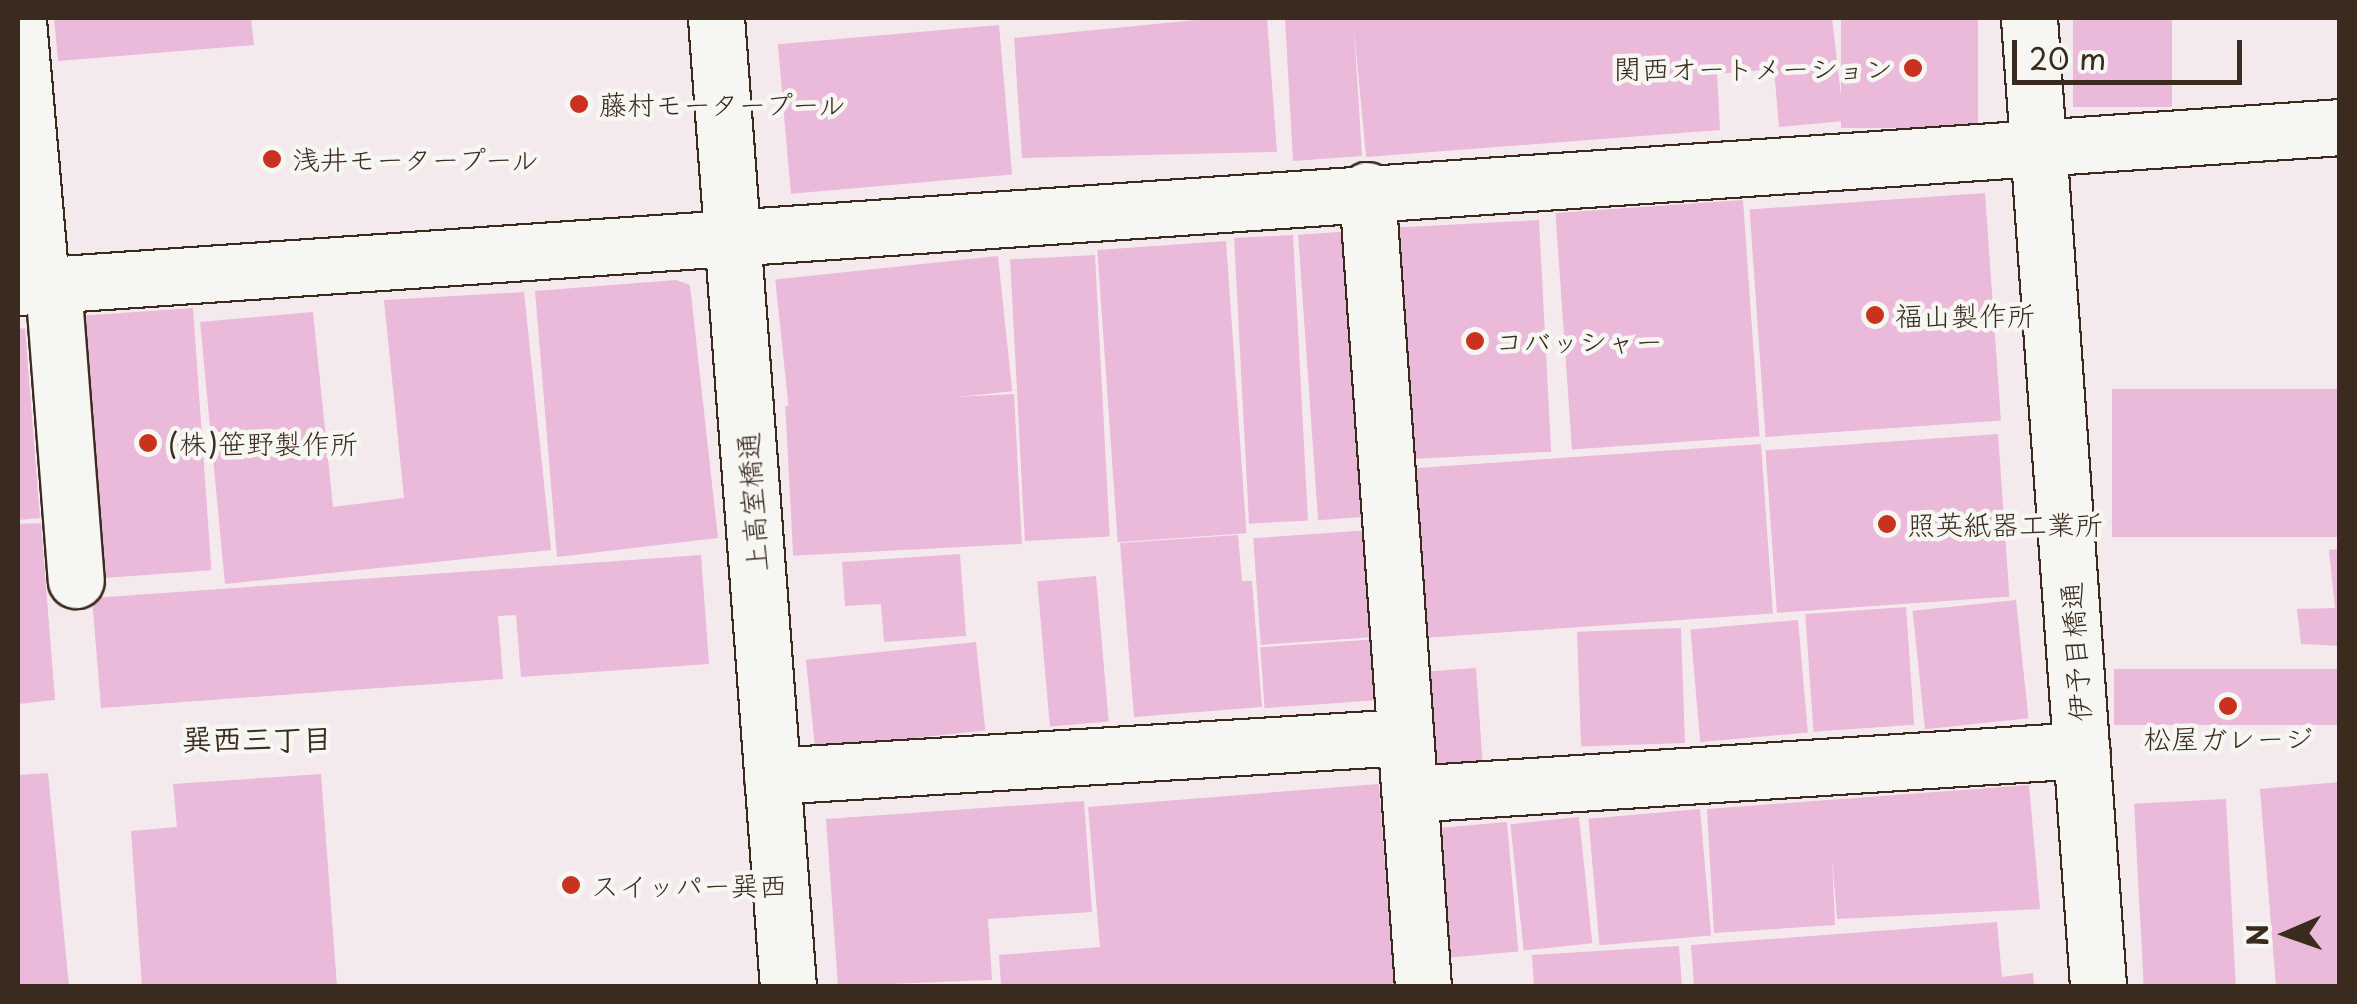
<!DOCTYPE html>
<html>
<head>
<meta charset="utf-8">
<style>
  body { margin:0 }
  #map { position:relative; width:2357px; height:1004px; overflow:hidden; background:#f4eaed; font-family:"Playpen Sans","Klee One",sans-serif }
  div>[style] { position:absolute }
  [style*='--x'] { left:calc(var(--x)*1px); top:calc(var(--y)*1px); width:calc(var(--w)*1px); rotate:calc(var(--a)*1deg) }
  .building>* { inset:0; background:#ebb9d9; transform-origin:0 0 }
  .roads { filter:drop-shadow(2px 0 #3b2a1e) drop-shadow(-2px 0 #3b2a1e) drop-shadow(0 2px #3b2a1e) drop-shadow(0 -2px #3b2a1e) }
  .minor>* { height:55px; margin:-27.5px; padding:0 27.5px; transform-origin:27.5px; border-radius:27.5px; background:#f6f6f2 }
  .dots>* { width:28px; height:28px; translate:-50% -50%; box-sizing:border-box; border:5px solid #f6f6f2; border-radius:50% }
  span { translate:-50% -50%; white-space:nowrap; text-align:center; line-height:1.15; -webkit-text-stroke:9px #f6f6f2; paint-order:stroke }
  .poi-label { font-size:28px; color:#3b2a1e }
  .right { translate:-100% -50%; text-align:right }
  .left { translate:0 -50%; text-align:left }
  .street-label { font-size:28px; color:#3b2a1e }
  .neighbourhood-label { font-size:30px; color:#3b2a1e; font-weight:700 }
  .frame { position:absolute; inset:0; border:20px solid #3b2a1e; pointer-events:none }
  .north { position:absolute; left:2237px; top:884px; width:100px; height:100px; -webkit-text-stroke:8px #f6f6f2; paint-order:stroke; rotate:268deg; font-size:28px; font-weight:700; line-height:40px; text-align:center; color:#3b2a1e }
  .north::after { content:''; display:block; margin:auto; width:35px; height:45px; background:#3b2a1e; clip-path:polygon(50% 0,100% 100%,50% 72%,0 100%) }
  .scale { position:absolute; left:2012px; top:40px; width:230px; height:45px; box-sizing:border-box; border:5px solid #3b2a1e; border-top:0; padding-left:12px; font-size:30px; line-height:35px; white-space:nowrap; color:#3b2a1e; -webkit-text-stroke:8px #f6f6f2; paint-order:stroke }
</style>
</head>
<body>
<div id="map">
  <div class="building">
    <div style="clip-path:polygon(54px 18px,251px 18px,254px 45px,58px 61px)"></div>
    <div style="clip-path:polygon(1216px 18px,1267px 18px,1277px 152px,1022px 158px,1014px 38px)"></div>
    <div style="clip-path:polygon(1285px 18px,1832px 18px,1844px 121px,1779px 127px,1774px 69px,1717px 74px,1720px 130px,1366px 157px,1354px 29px,1362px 156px,1293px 161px)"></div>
    <div style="left:1841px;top:18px;width:137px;height:110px"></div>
    <div style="left:2073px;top:18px;width:99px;height:89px"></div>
    <div style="left:999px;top:25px;width:150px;height:222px;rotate:85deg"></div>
    <div style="left:1985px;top:193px;width:228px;height:236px;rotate:86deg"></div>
    <div style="left:1743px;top:200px;width:237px;height:188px;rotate:86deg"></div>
    <div style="left:1539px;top:220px;width:232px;height:143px;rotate:87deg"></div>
    <div style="left:1353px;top:231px;width:286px;height:55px;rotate:86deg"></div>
    <div style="left:1293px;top:235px;width:286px;height:59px;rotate:87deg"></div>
    <div style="left:1226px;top:241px;width:293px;height:129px;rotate:86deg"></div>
    <div style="left:1095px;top:255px;width:282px;height:85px;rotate:87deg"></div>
    <div style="left:998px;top:256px;width:136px;height:224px;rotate:84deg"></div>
    <div style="clip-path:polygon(676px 280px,690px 285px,718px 538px,557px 557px,535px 291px)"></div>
    <div style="clip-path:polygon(524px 292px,551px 550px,225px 584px,200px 322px,313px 312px,333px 507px,404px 498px,384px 300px)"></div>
    <div style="left:193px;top:308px;width:263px;height:108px;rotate:86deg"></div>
    <div style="clip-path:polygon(25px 328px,40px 518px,18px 520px,18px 329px)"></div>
    <div style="left:2340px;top:389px;width:148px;height:228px;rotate:90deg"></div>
    <div style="left:1014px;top:394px;width:150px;height:229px;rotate:87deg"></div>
    <div style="left:1998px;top:434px;width:163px;height:233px;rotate:86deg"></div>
    <div style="left:1761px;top:444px;width:170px;height:355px;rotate:86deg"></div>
    <div style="clip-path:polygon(41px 523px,55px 700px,18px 704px,18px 524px)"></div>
    <div style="left:1371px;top:530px;width:107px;height:118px;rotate:86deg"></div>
    <div style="clip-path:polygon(1238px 535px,1242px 581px,1252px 581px,1262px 707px,1134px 717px,1120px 543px)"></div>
    <div style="clip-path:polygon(2340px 549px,2340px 646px,2301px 644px,2297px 609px,2335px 608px,2329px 550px)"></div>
    <div style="clip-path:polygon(960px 554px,966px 636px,884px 642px,881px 604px,845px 606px,842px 562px)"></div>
    <div style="clip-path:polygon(701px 555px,709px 664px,521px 677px,516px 615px,498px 616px,503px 679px,101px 708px,92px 598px)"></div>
    <div style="left:1096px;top:576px;width:146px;height:59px;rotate:85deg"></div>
    <div style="left:2016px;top:600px;width:119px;height:104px;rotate:84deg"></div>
    <div style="left:1906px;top:607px;width:118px;height:101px;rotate:86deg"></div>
    <div style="left:1798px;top:620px;width:113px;height:108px;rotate:85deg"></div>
    <div style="left:1681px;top:628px;width:115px;height:104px;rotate:88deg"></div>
    <div style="left:1379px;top:639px;width:61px;height:119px;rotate:86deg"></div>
    <div style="left:976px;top:642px;width:89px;height:171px;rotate:84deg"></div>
    <div style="left:1476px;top:668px;width:97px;height:56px;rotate:86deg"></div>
    <div style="left:2340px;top:669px;width:56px;height:226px;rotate:90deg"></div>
    <div style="clip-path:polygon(48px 773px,69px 986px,18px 986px,18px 775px)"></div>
    <div style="clip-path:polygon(321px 774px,337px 986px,142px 986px,131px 831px,177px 827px,173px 784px)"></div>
    <div style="clip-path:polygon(2340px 782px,2340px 986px,2276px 986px,2260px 789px)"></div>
    <div style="clip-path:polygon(1379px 784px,1394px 986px,1001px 986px,999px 955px,1100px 947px,1088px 807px)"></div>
    <div style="clip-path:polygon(2029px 785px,2040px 909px,1837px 919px,1832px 857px,1835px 925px,1714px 933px,1707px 809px)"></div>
    <div style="left:2226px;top:799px;width:187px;height:92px;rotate:87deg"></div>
    <div style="clip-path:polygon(1084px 801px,1092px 912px,988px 919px,992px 980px,838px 986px,826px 819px)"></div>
    <div style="left:1700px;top:809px;width:127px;height:112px;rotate:85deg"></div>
    <div style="left:1579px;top:817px;width:127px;height:69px;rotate:84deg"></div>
    <div style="left:1507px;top:822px;width:130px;height:74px;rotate:85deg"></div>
    <div style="clip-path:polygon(1997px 922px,2002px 977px,2033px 973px,2034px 986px,1694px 986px,1691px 945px)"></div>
    <div style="clip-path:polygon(1679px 946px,1682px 986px,1534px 986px,1532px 955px)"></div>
  </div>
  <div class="roads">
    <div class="minor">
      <div style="--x:716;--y:18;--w:971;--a:85.75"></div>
      <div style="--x:2029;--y:18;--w:970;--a:85.92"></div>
      <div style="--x:18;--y:21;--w:265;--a:85"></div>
      <div style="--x:1367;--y:190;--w:798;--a:85.98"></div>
      <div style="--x:53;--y:284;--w:297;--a:85.6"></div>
      <div style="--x:18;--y:287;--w:2328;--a:-3.94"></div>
      <div style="--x:772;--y:776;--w:634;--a:-3.53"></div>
      <div style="--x:1410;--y:794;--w:673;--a:-3.75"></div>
    </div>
  </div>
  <div class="dots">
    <div style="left:1913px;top:68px;background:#c8321e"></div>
    <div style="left:579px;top:104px;background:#c8321e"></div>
    <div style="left:272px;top:159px;background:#c8321e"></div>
    <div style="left:1875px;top:315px;background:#c8321e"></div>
    <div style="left:1475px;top:341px;background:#c8321e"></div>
    <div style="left:148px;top:443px;background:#c8321e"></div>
    <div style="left:1887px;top:524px;background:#c8321e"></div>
    <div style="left:2228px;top:706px;background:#c8321e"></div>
    <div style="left:571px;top:885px;background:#c8321e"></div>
  </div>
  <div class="poi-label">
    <span class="right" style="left:1893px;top:68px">関西オートメーション</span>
    <span class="left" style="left:599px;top:104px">藤村モータープール</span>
    <span class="left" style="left:292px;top:159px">浅井モータープール</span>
    <span class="left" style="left:1895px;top:315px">福山製作所</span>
    <span class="left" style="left:1495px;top:341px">コバッシャー</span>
    <span class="left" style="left:168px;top:443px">(株)笹野製作所</span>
    <span class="left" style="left:1907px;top:524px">照英紙器工業所</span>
    <span style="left:2228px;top:738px">松屋ガレージ</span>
    <span class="left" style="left:591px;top:885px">スイッパー巽西</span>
  </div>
  <div class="street-label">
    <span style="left:752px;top:502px;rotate:-94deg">上高室橋通</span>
    <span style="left:2075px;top:652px;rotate:-94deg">伊予目橋通</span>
  </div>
  <div class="neighbourhood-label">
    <span style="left:257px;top:738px">巽西三丁目</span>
  </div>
  <div class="frame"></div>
  <div class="north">N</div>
  <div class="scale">20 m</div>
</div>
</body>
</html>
